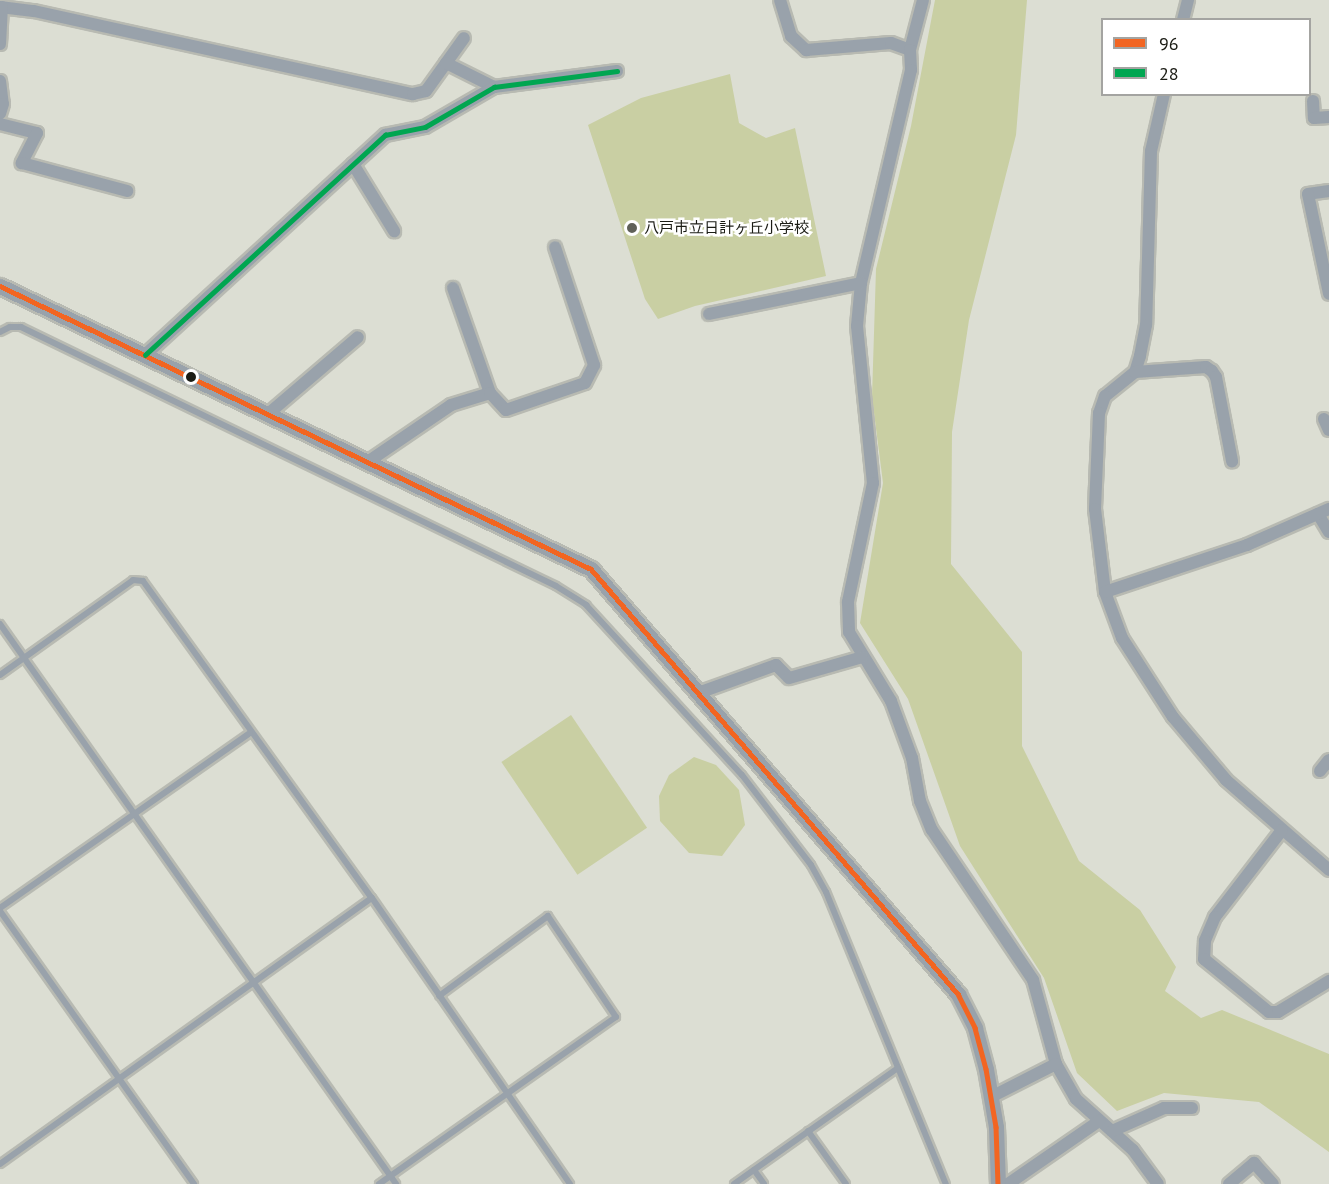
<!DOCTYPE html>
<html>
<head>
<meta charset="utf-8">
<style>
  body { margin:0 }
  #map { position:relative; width:1329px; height:1184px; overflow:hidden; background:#dcded3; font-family:"PT Sans","Noto Sans JP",sans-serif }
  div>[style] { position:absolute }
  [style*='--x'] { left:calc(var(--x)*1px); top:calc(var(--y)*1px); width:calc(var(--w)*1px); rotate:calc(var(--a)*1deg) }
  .green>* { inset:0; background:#c9cfa3; transform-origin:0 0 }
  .roads { filter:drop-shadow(2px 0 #b8bab2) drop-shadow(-2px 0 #b8bab2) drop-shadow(0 2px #b8bab2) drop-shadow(0 -2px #b8bab2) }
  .service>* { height:6px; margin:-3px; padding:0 3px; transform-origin:3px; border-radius:3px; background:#99a2ab }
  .minor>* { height:12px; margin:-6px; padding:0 6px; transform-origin:6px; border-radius:6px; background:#99a2ab }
  .tertiary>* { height:15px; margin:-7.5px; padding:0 7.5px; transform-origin:7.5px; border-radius:7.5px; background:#99a2ab }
  .bus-1>* { height:4.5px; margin:-2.25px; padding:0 2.25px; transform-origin:2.25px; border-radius:2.25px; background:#f26522 }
  .bus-2>* { height:4.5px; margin:-2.25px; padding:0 2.25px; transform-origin:2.25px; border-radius:2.25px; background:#00a651 }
  .dots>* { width:16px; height:16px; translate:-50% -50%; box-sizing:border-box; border:3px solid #fff; border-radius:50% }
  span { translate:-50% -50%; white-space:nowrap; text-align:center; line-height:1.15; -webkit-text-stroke:5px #fff; paint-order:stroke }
  .poi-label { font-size:15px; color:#1b1c15 }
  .left { translate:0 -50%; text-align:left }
  .legend { position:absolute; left:1101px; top:18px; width:210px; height:78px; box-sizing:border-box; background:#fff; border:2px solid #a4a4a1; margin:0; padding:8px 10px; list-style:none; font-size:18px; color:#1b1c15 }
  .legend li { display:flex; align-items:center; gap:12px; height:30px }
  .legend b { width:30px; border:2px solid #a4a4a1 }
</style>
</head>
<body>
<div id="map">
  <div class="green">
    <div style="clip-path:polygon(935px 0,1027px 0,1016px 135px,969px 320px,952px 432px,951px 564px,1022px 652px,1022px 746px,1079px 861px,1140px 910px,1176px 967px,1165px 991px,1201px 1018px,1222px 1010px,1329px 1054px,1329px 1152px,1259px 1102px,1164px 1093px,1117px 1111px,1077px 1073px,1044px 978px,960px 846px,908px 699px,860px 623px,883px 483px,872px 397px,876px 269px,911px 126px)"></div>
    <div style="clip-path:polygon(730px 74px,739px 123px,766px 138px,795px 128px,826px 276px,695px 306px,658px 319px,645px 299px,588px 125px,641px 98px)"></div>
    <div style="left:571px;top:715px;width:136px;height:84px;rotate:56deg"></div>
    <div style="clip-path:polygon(694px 757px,716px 765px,739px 790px,745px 825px,722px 856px,689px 853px,660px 821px,659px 796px,669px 775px)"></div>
  </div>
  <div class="roads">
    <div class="service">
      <div style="--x:0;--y:332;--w:11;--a:-27"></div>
      <div style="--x:10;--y:327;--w:11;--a:0"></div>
      <div style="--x:21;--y:327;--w:594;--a:25.83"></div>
      <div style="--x:556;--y:586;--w:36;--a:32"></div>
      <div style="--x:586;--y:605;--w:231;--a:47.5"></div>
      <div style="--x:742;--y:775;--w:113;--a:52.5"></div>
      <div style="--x:811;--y:865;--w:31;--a:61"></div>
      <div style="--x:826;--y:892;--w:316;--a:67.7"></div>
      <div style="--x:0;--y:624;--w:686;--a:54.73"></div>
      <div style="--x:0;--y:675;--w:163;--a:-35.5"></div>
      <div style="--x:133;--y:580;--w:10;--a:6"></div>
      <div style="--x:143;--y:581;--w:391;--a:54.2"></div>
      <div style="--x:372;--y:898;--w:348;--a:55.3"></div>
      <div style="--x:0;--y:908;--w:305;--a:-35"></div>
      <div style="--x:0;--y:911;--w:335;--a:54.6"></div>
      <div style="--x:808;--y:1131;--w:65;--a:54.4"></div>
      <div style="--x:0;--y:1164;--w:457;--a:-35.6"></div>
      <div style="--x:754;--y:1170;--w:17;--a:54"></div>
      <div style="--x:379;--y:1184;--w:290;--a:-35.2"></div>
      <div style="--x:616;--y:1017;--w:122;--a:-124"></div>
      <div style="--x:548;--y:916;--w:135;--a:143.7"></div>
      <div style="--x:734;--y:1184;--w:201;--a:-35.3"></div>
    </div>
    <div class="minor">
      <div style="--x:780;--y:0;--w:38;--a:73"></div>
      <div style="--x:791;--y:36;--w:21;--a:43"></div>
      <div style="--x:806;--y:50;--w:85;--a:-4.7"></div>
      <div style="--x:891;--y:43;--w:20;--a:20"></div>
      <div style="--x:923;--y:0;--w:52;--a:104.6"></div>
      <div style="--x:910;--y:50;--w:20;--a:87"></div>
      <div style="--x:911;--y:70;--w:219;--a:103.2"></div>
      <div style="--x:861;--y:283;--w:43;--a:95.3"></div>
      <div style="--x:857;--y:326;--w:158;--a:84.2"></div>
      <div style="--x:873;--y:483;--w:122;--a:101.9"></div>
      <div style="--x:848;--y:602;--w:30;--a:88"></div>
      <div style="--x:849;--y:632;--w:81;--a:58.7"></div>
      <div style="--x:891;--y:701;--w:61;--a:69.8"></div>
      <div style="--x:912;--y:758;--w:44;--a:79.5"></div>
      <div style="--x:920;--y:801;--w:31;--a:68"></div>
      <div style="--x:932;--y:830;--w:181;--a:56"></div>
      <div style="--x:1033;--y:980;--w:87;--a:74.7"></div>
      <div style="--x:1056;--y:1064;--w:40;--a:60.3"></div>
      <div style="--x:1076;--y:1099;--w:76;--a:41.8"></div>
      <div style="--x:1133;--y:1150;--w:42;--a:53.7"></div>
      <div style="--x:0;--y:7;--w:34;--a:7"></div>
      <div style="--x:34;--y:11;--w:388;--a:12.4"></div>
      <div style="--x:413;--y:94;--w:13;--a:-13"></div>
      <div style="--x:426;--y:91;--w:65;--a:-54.4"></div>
      <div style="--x:1183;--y:20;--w:21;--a:-76"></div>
      <div style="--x:0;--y:44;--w:37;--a:-87"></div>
      <div style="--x:446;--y:63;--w:54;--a:26.6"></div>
      <div style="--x:0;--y:81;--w:23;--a:83"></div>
      <div style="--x:3;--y:104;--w:10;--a:107"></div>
      <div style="--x:1164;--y:94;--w:58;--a:102.8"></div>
      <div style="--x:1151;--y:151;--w:174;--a:91.6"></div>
      <div style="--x:1146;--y:325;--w:32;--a:101"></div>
      <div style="--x:1140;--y:356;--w:17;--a:107"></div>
      <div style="--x:1135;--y:372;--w:38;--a:141"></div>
      <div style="--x:1105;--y:396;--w:18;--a:109"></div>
      <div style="--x:1099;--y:413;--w:96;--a:92.4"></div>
      <div style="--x:1095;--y:509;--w:84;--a:83.1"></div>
      <div style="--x:1105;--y:592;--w:49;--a:69.7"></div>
      <div style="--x:1122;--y:638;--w:94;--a:57.2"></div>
      <div style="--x:1173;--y:717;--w:82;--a:49.9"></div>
      <div style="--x:1226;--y:780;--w:137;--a:41.1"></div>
      <div style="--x:1313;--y:101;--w:17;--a:87"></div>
      <div style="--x:1314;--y:118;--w:15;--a:-4"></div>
      <div style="--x:0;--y:124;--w:38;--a:14"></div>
      <div style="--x:37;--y:133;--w:34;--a:117"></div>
      <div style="--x:22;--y:163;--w:109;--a:14.9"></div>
      <div style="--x:353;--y:164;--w:79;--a:58.5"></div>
      <div style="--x:1329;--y:191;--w:21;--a:172"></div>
      <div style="--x:1308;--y:194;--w:102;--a:78.1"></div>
      <div style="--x:453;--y:288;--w:111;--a:70.6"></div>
      <div style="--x:709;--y:314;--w:155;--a:-11.5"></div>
      <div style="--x:145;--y:355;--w:326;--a:-42.5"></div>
      <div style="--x:385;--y:135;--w:41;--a:-11.3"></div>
      <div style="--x:425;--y:127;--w:80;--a:-30.1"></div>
      <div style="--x:494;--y:87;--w:124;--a:-7.4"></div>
      <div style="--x:1135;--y:372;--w:71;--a:-4"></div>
      <div style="--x:1206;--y:367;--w:7;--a:34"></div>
      <div style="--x:1212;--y:371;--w:7;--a:56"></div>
      <div style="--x:1216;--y:377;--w:86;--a:79.2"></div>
      <div style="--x:268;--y:414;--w:118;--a:-40.5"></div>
      <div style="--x:1324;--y:419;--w:12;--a:66"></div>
      <div style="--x:369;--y:461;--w:99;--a:-34.3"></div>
      <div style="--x:451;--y:405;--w:41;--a:-17.1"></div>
      <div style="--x:490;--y:393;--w:23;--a:47"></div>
      <div style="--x:506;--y:410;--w:83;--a:-18.9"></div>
      <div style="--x:585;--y:383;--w:20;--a:-63"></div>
      <div style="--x:594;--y:365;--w:124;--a:-108.3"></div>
      <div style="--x:1318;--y:514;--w:21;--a:59"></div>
      <div style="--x:1105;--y:592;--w:150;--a:-18.3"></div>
      <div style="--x:1247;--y:545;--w:90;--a:-23.7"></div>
      <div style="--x:701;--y:692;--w:80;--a:-19.8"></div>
      <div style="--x:776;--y:665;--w:18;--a:45"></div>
      <div style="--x:789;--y:678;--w:76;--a:-16"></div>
      <div style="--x:1320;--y:771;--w:14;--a:-51"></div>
      <div style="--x:1282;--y:830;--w:110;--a:127.6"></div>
      <div style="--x:1215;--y:917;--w:26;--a:113"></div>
      <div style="--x:1205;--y:941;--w:18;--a:93"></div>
      <div style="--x:1204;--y:959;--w:84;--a:39.2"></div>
      <div style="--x:1269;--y:1012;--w:9;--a:0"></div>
      <div style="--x:1278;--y:1012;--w:60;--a:-31.3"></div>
      <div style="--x:991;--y:1097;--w:73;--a:-26.9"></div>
      <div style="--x:1112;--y:1131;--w:57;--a:-23.9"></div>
      <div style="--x:1164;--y:1108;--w:28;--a:0"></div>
      <div style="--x:1008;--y:1184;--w:111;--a:-34.7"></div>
      <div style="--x:1229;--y:1184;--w:33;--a:-40"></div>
      <div style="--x:1254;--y:1163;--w:28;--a:48"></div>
    </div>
    <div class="tertiary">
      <div style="--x:0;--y:286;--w:655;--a:25.59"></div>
      <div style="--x:591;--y:569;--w:562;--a:49.19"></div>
      <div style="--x:958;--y:994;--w:38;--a:63"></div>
      <div style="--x:975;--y:1028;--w:42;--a:75"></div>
      <div style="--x:986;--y:1069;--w:59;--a:80.2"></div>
      <div style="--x:996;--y:1127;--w:57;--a:88"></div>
    </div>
  </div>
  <div class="bus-1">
    <div style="--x:0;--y:286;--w:655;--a:25.59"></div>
    <div style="--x:591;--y:569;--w:562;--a:49.19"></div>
    <div style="--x:958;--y:994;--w:38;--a:63"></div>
    <div style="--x:975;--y:1028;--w:42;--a:75"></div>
    <div style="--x:986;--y:1069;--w:59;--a:80.2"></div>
    <div style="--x:996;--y:1127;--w:57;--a:88"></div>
  </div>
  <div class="bus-2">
    <div style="--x:145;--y:355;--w:326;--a:-42.5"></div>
    <div style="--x:385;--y:135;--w:41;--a:-11.3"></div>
    <div style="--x:425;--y:127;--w:80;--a:-30.1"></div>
    <div style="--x:494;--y:87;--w:124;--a:-7.4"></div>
  </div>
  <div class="dots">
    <div style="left:632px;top:228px;background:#5f6058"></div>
    <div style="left:191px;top:377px;background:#1b1c15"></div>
  </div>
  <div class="poi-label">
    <span class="left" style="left:644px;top:228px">八戸市立日計ヶ丘小学校</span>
  </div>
  <ul class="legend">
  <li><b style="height:8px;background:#f26522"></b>96</li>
  <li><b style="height:8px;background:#00a651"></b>28</li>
  </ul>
</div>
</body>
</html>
